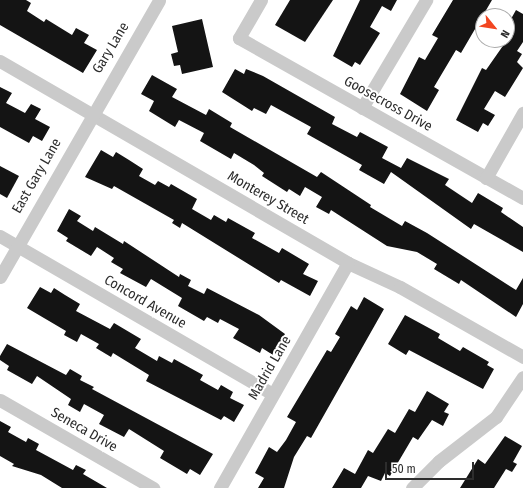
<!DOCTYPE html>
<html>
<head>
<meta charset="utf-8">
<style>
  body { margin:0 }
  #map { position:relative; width:523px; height:488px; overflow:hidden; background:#fff; font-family:"Fira Sans Condensed",sans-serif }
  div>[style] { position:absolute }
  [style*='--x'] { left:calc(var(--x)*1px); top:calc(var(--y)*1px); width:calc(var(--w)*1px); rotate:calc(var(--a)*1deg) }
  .building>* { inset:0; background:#141414 }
  .minor>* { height:13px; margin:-6.5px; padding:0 6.5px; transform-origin:6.5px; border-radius:6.5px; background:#cacaca }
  span { translate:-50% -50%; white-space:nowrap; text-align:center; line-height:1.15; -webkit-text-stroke:4px #fff; paint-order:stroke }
  .street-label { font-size:14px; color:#2d2d2d }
  .north { position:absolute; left:475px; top:8px; width:40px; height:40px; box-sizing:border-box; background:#fff; border:1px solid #ababab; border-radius:50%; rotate:120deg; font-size:11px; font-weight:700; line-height:16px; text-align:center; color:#2d2d2d }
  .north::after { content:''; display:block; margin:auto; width:14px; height:18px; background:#f24621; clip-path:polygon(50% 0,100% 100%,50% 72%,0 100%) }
  .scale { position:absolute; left:385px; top:462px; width:89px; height:18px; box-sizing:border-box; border:2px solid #2d2d2d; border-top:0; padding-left:5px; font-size:12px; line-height:14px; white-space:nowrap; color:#2d2d2d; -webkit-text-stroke:3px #fff; paint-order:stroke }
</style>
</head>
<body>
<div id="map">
  <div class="building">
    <div style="clip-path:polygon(0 0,26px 0,31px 3px,27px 11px,44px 22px,46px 19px,72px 35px,76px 28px,89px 35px,84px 43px,97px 50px,83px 73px,0 25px)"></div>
    <div style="clip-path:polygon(290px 0,333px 0,305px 42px,275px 25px)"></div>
    <div style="clip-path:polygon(360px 0,397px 0,391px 11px,382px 6px,370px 27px,380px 33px,360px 65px,355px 62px,352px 67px,333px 56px)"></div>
    <div style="clip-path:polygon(453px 0,492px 0,461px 53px,456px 50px,434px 87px,439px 90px,427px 111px,400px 94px,419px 57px,425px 60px,438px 38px,432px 35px)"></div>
    <div style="clip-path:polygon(516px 10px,523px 14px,523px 42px,517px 51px,522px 54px,517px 62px,523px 68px,505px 97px,495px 91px,484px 109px,495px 115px,488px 126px,483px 123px,478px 132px,456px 120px,482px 68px,486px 70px,507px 40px,507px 26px)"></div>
    <div style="clip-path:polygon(202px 19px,213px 67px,182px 74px,180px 65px,174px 66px,171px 54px,178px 52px,172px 26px)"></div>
    <div style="clip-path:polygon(235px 69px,244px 74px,246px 69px,263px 76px,335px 117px,332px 124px,357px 137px,360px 132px,388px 147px,382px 158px,401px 168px,407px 158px,449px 179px,445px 185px,472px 203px,478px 193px,503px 208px,501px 212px,523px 227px,523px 252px,474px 224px,471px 229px,391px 172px,384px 184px,359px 170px,362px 165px,307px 134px,311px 127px,271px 105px,266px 114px,254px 108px,252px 111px,222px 92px)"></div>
    <div style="clip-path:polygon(152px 75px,177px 89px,172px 97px,206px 115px,209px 109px,232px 123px,230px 127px,317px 177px,321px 172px,371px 205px,370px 207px,402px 226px,405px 221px,427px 233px,516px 290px,523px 278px,523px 304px,516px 317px,461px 280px,459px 284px,434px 269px,437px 264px,417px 252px,387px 246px,331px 210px,329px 214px,316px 207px,322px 197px,305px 187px,300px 196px,289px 189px,287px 192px,262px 176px,264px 173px,254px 165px,234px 153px,231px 159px,200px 141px,204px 133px,179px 120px,175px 127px,149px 111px,154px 101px,141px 94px)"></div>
    <div style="clip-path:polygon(0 87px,12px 93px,6px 103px,25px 113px,31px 104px,41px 109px,35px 119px,50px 127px,42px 141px,33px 136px,29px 143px,0 127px)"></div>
    <div style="clip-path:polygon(101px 150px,113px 157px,116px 152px,129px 160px,143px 169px,139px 176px,155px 185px,158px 181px,169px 187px,171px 184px,197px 199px,192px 209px,211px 220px,214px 215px,226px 222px,228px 218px,255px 233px,252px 238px,279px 253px,282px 248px,309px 264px,303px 274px,318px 281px,310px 296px,281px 280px,279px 283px,182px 223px,180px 228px,172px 223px,174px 220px,114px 186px,112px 189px,85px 177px)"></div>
    <div style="clip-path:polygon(0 166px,19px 176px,7px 198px,0 194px)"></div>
    <div style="clip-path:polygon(69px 209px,81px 216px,77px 221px,93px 231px,95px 227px,123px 244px,124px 241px,179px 277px,180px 274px,191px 280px,188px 286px,204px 294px,207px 288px,259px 315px,285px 334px,273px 355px,262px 348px,260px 353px,233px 338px,239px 329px,220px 319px,218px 323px,207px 317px,204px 321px,178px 306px,182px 298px,151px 279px,146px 287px,120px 273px,123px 269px,111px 262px,114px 258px,97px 247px,91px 256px,66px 241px,68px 238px,57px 231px)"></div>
    <div style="clip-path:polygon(40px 287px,51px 293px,54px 288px,65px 295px,80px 304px,76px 311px,110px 329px,114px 323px,141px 339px,135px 348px,157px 361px,159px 356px,172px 363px,174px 359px,203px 375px,200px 380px,218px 390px,221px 385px,233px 392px,230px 398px,244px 405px,234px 422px,224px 416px,221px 420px,146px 381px,149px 375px,113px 353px,111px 357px,96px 348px,99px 344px,81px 334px,77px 342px,64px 335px,66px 331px,27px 308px)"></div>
    <div style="clip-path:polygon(364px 297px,384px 309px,311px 438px,307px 436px,294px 457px,284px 488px,258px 488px,264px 478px,255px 473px,269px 447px,277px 452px,286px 440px,296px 422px,287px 417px,327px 350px,331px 352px,340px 337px,335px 334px,351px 306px,357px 310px)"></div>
    <div style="clip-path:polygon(405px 315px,440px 334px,438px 338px,460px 351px,463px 347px,489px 362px,487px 365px,494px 369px,483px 389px,409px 350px,406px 355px,388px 344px)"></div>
    <div style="clip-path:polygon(7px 344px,66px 375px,70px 369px,82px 376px,80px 380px,94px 387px,92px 389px,213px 454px,200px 475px,190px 469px,187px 474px,160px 458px,164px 451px,129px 429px,124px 437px,99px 424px,104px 415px,84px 404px,80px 412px,68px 405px,71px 399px,37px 376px,32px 384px,7px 370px,9px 366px,0 360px,0 356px)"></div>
    <div style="clip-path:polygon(427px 391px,449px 404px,444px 412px,449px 414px,443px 426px,432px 420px,418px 440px,413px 437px,390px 476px,385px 473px,381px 481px,368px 476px,361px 488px,332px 488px,344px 468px,355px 474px,368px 450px,373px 453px,388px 429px,395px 433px,409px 409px,415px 412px)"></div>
    <div style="clip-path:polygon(0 421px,11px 427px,8px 432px,26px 442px,28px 438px,39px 444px,36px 450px,73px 470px,76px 465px,86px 470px,83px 474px,107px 488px,62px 488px,41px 475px,12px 466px,14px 464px,0 456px)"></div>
    <div style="clip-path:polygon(505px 436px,522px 446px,513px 462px,517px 464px,512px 472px,506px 469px,494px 488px,460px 488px,478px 459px,485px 464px)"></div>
  </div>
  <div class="minor">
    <div style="--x:261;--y:0;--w:44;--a:120.1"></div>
    <div style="--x:239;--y:38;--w:326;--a:29.4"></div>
    <div style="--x:0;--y:61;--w:402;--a:30.1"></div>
    <div style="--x:348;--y:263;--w:57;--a:24.8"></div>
    <div style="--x:400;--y:287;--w:142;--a:29.6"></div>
    <div style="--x:362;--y:108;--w:126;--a:-59.3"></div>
    <div style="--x:486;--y:178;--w:75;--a:-60.4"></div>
    <div style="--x:0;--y:236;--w:315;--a:30.1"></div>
    <div style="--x:0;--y:277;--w:319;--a:-60.1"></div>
    <div style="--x:0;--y:400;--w:177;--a:29.9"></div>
    <div style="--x:220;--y:488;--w:259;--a:-60.4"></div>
    <div style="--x:412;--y:488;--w:38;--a:-45"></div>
    <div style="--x:439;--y:461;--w:72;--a:-37.7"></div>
    <div style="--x:496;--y:417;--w:48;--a:-56"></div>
  </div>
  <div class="street-label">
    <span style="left:111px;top:48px;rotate:-59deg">Gary Lane</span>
    <span style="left:388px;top:104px;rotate:29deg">Goosecross Drive</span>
    <span style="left:37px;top:176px;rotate:-60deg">East Gary Lane</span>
    <span style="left:268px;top:198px;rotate:30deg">Monterey Street</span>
    <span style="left:145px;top:302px;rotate:30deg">Concord Avenue</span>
    <span style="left:270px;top:368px;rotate:-60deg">Madrid Lane</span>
    <span style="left:84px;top:430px;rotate:30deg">Seneca Drive</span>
  </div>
  <div class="north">N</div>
  <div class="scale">50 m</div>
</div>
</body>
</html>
